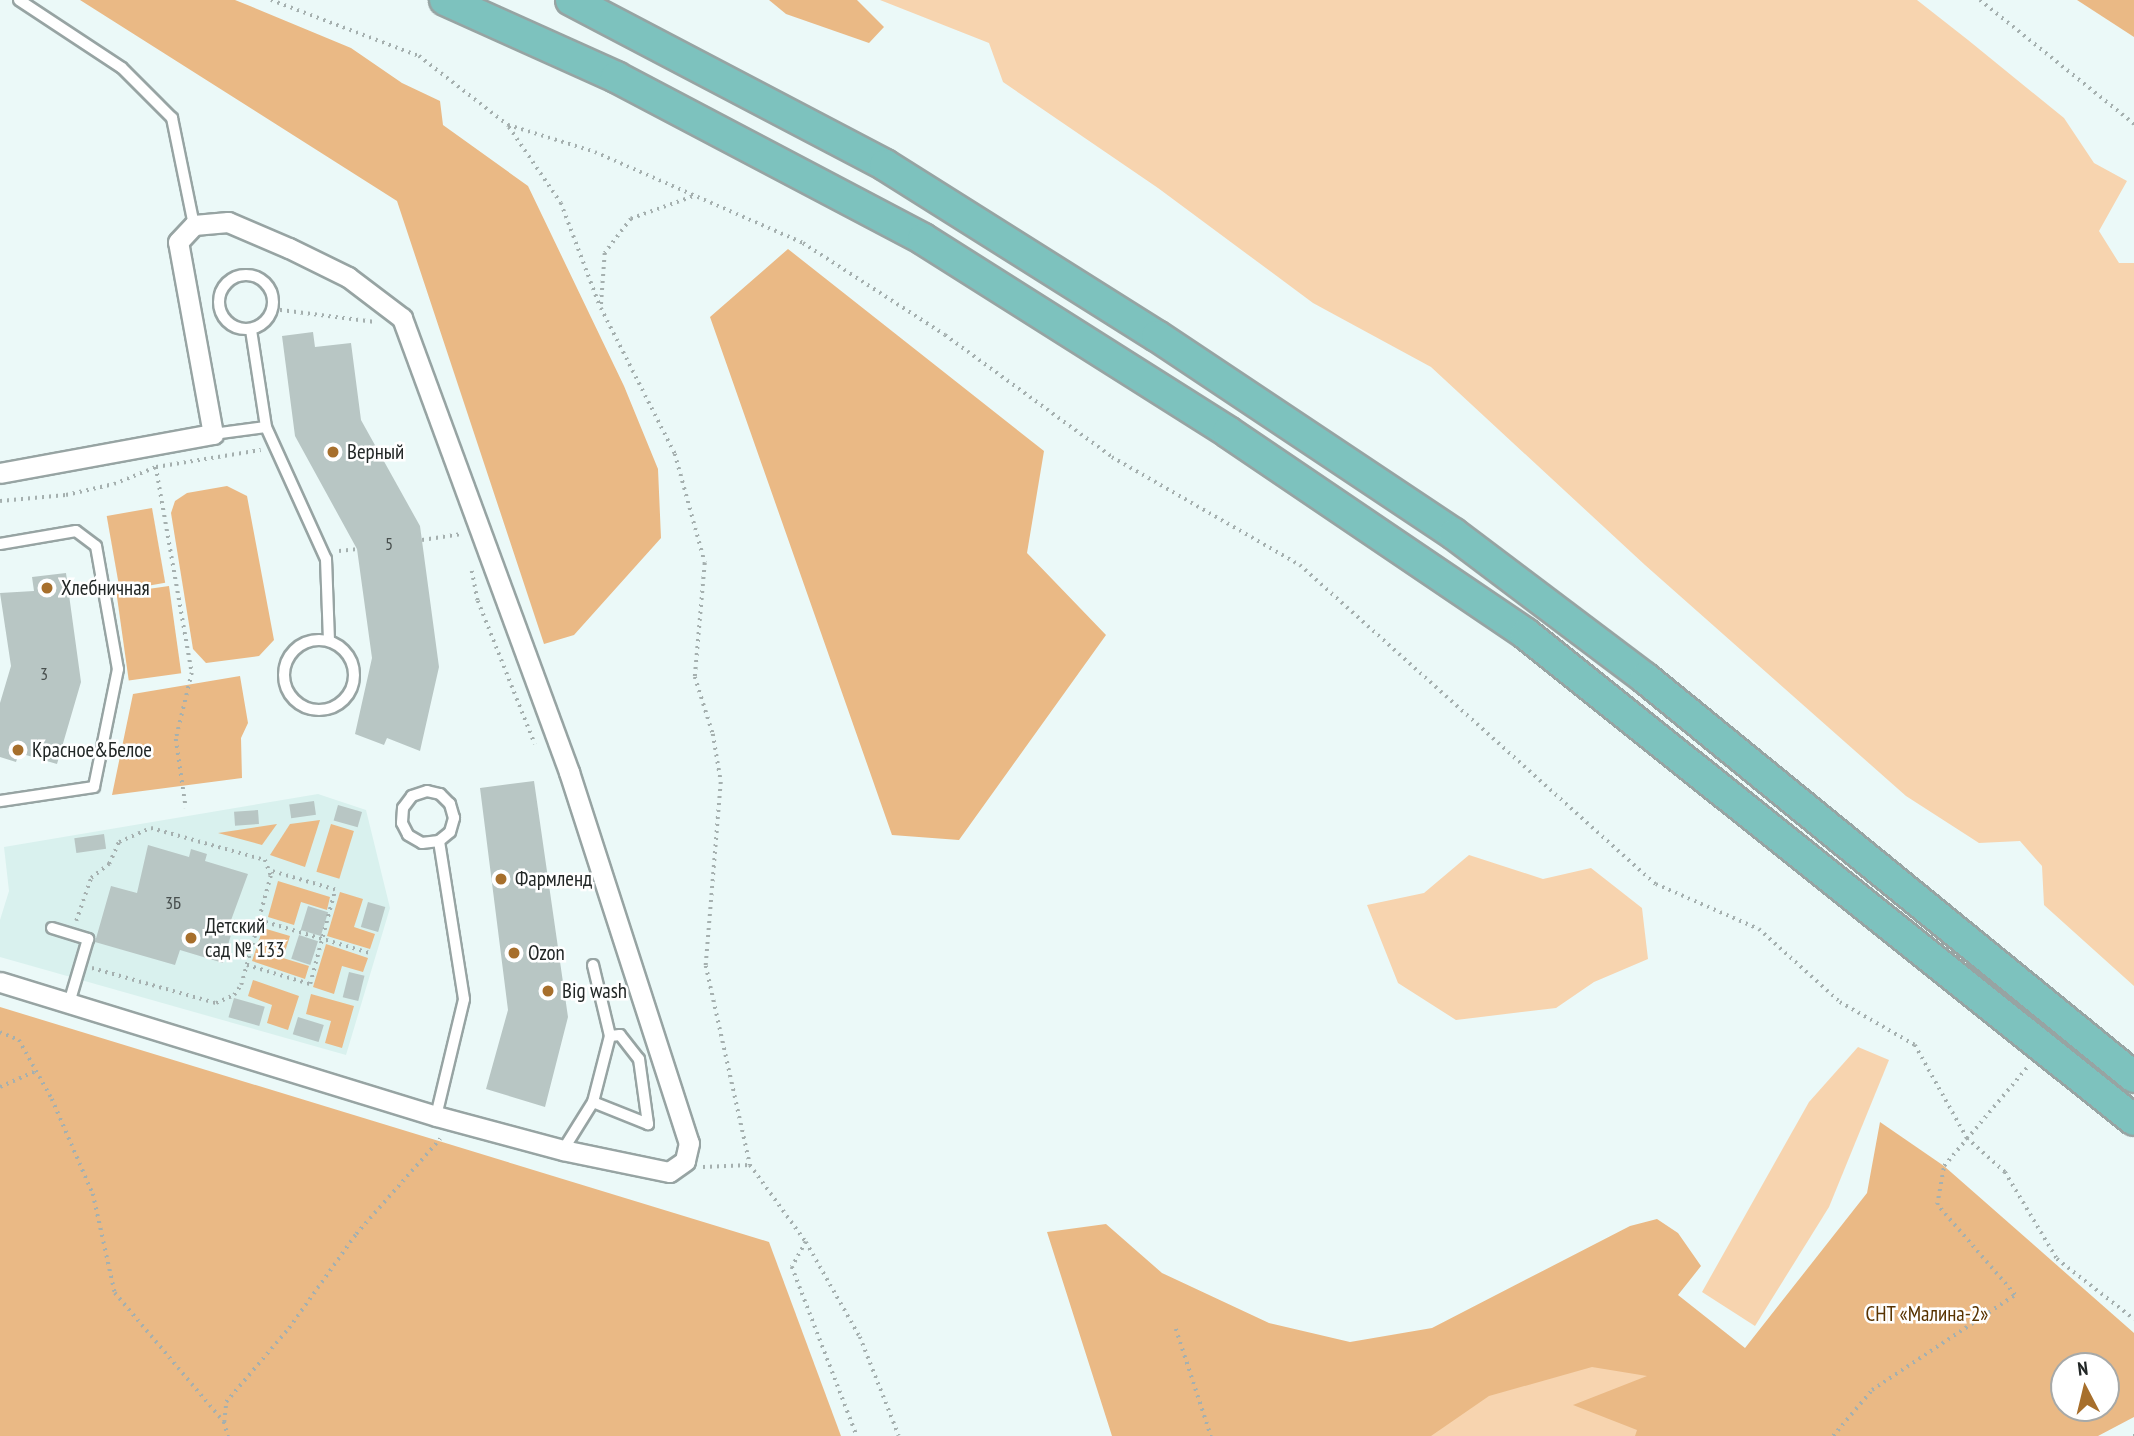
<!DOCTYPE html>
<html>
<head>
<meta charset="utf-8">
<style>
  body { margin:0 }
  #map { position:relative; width:2134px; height:1436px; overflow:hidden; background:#ebf9f8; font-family:"PT Sans Narrow",sans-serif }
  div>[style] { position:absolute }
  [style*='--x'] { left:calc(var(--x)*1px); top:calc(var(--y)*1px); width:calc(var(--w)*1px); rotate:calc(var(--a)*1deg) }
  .built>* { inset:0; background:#d9f1ee }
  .green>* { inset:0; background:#eab985; transform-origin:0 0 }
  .water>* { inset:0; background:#f7d4af }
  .building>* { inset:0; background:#b8c6c4; transform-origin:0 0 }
  .path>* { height:3.5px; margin-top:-1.75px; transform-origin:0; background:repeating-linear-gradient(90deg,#a5b0af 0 2px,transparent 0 7px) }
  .roads { filter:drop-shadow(2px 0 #97a4a3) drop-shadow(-2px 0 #97a4a3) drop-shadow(0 2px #97a4a3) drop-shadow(0 -2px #97a4a3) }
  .service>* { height:10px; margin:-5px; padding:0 5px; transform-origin:5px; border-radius:5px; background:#fff }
  .service>.ring { margin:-5px; padding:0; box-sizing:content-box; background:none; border:10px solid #fff; border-radius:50% }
  .minor>* { height:19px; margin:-9.5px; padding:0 9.5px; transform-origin:9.5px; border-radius:9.5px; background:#fff }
  .primary>* { height:30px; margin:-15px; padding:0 15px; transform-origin:15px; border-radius:15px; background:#7dc2be }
  .dots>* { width:19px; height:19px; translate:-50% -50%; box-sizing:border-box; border:4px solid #fff; border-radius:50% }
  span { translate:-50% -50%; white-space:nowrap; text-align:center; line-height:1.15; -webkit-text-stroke:5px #fff; paint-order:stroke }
  .number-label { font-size:18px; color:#484f4e }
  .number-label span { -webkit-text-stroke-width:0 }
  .poi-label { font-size:21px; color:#222726 }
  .left { translate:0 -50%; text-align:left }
  .park-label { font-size:21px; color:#583300 }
  .north { position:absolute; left:2050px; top:1352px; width:70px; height:70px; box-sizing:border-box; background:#fff; border:2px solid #a7a9a8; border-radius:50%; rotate:353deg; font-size:19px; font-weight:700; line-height:28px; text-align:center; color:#222726 }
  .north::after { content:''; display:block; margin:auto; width:24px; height:32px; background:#a76f2c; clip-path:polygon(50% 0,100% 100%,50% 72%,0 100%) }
</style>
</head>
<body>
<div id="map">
  <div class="built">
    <div style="clip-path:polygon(318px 794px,366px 810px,390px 908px,346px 1055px,0 957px,0 920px,9px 891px,4px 847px)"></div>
  </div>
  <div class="green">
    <div style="clip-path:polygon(80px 0,235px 0,250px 6px,351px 48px,402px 83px,440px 101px,443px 125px,528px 186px,624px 386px,658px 469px,661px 538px,574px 635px,544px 644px,397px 201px)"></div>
    <div style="clip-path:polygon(769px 0,857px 0,884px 27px,869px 43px,786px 14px)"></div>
    <div style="clip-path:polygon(2077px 0,2134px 0,2134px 37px)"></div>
    <div style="clip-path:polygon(788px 249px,1044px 451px,1027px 553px,1106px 635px,959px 840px,892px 835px,710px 317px)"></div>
    <div style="clip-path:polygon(227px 486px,247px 496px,274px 640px,259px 656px,206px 663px,193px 649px,171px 513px,175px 501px,187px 493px)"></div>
    <div style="left:152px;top:508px;width:76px;height:46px;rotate:80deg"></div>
    <div style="left:169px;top:586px;width:88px;height:53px;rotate:82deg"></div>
    <div style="clip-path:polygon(240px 676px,248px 723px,241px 738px,242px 778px,112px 795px,133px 694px)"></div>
    <div style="clip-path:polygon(320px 820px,305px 867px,270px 855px,290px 824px)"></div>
    <div style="clip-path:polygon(277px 824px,262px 845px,218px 833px)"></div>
    <div style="left:331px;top:824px;width:24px;height:50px;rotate:17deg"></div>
    <div style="clip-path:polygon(278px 881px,330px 897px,327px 910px,301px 902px,294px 925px,268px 917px)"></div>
    <div style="clip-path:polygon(340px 892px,363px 899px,354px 927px,375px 934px,370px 949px,327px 936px)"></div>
    <div style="clip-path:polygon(263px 928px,290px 936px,283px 958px,309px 966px,305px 979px,252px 961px)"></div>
    <div style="clip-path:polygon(326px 944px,368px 958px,363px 972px,342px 966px,334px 994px,313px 987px)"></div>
    <div style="clip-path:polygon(253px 980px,299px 996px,288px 1030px,267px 1023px,272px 1005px,248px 996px)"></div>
    <div style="clip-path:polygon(311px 994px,354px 1006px,342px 1048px,325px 1043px,331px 1021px,306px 1014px)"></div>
    <div style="clip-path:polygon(0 1007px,769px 1242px,841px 1436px,0 1436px)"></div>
    <div style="clip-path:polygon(evenodd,1880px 1122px,1944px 1166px,2134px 1333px,2134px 1417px,2098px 1436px,1112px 1436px,1047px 1232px,1106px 1224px,1162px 1273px,1269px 1323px,1350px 1342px,1432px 1328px,1630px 1226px,1657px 1219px,1678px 1233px,1701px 1266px,1678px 1295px,1745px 1348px,1867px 1193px,1880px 1122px,2064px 1366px,2106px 1366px,2106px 1408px,2064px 1408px,2064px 1366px)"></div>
  </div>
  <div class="water">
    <div style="clip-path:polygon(880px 0,1917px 0,1968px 40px,2064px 118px,2094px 163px,2127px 181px,2099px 231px,2119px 263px,2134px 263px,2134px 986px,2044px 905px,2042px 866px,2020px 841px,1979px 843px,1906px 796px,1645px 565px,1431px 367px,1313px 303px,1158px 188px,1003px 82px,989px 43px)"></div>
    <div style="clip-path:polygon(1469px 855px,1543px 879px,1591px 868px,1642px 908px,1648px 959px,1594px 982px,1556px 1008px,1456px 1020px,1398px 983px,1367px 905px,1424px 893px)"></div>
    <div style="clip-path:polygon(1858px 1047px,1889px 1060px,1829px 1207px,1755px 1326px,1702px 1292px,1809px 1102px)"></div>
    <div style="clip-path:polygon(1592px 1367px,1647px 1376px,1573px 1405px,1637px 1430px,1635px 1436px,1431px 1436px,1489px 1396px)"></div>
  </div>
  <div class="building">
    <div style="clip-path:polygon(313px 332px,315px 347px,351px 343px,361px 420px,420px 526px,439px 667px,420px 751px,387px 738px,384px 745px,355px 734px,372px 658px,357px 549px,295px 436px,282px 336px)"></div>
    <div style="clip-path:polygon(66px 573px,81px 682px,57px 764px,19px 753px,16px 762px,0 757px,0 703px,11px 666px,0 593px,34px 591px,32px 577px)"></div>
    <div style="clip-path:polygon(534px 781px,568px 1017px,545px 1107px,486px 1089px,508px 1010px,480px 788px)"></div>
    <div style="left:314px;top:801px;width:14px;height:25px;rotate:82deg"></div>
    <div style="left:338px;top:805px;width:25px;height:16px;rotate:16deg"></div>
    <div style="left:258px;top:810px;width:14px;height:24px;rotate:86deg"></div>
    <div style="left:104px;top:834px;width:15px;height:30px;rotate:82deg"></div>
    <div style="clip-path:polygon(148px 845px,189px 857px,191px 849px,207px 854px,205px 861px,248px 874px,230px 923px,234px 924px,223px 963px,180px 950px,175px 965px,95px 942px,111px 886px,137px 893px)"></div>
    <div style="left:368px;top:902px;width:18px;height:26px;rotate:16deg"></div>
    <div style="left:308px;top:906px;width:21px;height:25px;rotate:17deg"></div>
    <div style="left:299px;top:935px;width:20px;height:25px;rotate:18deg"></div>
    <div style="left:349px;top:972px;width:16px;height:26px;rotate:14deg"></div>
    <div style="left:234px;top:998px;width:32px;height:20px;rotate:16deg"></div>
    <div style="left:298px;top:1017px;width:27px;height:18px;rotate:17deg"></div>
  </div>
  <div class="path">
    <div style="--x:271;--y:0;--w:158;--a:20.7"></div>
    <div style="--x:419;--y:56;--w:113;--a:37.8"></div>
    <div style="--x:508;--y:125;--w:91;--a:17.2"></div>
    <div style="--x:595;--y:152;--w:227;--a:23.6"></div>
    <div style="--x:803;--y:243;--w:169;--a:32.9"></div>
    <div style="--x:945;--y:335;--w:207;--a:36.1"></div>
    <div style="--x:1112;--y:457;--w:217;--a:29.9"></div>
    <div style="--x:1300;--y:565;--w:478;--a:41.9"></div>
    <div style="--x:1656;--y:884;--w:112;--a:23.6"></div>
    <div style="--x:1759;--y:929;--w:109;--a:42"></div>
    <div style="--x:1840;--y:1002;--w:86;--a:29.8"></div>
    <div style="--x:1915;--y:1045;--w:107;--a:60.8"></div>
    <div style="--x:1967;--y:1138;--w:51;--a:41.8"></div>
    <div style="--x:2005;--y:1172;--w:101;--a:59.1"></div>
    <div style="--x:2057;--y:1259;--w:98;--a:37.9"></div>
    <div style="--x:1980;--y:0;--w:198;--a:38.8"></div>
    <div style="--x:509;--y:127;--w:92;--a:55.6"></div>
    <div style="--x:561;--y:203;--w:110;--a:69.3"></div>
    <div style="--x:692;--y:197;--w:65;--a:160.2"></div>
    <div style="--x:631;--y:219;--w:43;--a:127.4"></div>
    <div style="--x:605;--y:253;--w:55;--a:94.2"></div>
    <div style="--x:601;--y:308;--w:164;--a:63.1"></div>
    <div style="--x:675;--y:454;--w:113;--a:74.6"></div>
    <div style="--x:705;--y:563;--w:114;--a:95"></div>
    <div style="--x:695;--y:677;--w:60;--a:72.5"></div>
    <div style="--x:713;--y:734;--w:49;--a:80.5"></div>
    <div style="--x:721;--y:782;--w:185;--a:94.7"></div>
    <div style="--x:706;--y:966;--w:204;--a:77.5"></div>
    <div style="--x:750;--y:1165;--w:95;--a:54"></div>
    <div style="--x:806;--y:1242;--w:109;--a:60.4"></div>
    <div style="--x:860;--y:1337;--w:106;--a:68.5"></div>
    <div style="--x:273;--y:309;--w:103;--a:7.3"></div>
    <div style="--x:156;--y:467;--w:209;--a:80.1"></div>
    <div style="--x:192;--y:673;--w:68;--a:103.6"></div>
    <div style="--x:176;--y:739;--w:70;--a:81.8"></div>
    <div style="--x:0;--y:501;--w:66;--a:-5.2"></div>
    <div style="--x:66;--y:495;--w:49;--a:-12.9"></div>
    <div style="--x:114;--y:484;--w:45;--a:-22"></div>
    <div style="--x:156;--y:467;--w:106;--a:-9.2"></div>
    <div style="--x:422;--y:540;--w:40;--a:-8.5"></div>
    <div style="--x:339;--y:551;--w:18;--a:-6"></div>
    <div style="--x:472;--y:571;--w:31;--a:79"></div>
    <div style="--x:478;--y:601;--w:154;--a:68.3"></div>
    <div style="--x:76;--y:921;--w:46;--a:-70.8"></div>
    <div style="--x:91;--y:878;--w:23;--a:-38"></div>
    <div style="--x:109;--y:864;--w:24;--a:-66"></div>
    <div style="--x:119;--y:842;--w:35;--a:-24"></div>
    <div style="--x:151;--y:828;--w:118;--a:15.7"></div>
    <div style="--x:265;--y:860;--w:17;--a:69"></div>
    <div style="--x:271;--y:876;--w:46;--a:105.3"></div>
    <div style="--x:259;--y:920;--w:116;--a:16.6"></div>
    <div style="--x:247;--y:965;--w:66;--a:16.8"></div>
    <div style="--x:310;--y:984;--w:97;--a:-75.1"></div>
    <div style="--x:335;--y:890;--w:68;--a:-163.7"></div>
    <div style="--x:92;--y:968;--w:129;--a:15.8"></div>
    <div style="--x:216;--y:1003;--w:20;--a:-24"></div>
    <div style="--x:234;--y:995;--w:12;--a:-55"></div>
    <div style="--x:241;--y:985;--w:67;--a:-74.5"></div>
    <div style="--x:0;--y:1032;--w:21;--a:23"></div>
    <div style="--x:19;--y:1040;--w:68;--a:60.8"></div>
    <div style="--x:52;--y:1099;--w:103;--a:66.7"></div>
    <div style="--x:93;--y:1194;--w:101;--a:77.5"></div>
    <div style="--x:115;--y:1293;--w:169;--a:49.8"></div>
    <div style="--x:224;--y:1422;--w:15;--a:74"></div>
    <div style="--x:0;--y:1087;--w:39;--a:-24"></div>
    <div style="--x:703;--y:1167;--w:47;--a:-2.4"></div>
    <div style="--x:806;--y:1242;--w:29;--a:119"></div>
    <div style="--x:792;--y:1267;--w:181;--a:69"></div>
    <div style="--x:1176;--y:1329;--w:113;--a:71.9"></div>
    <div style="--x:224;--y:1422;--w:20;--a:-84"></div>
    <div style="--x:226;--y:1402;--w:97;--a:-49.6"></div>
    <div style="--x:289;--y:1328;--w:115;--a:-54.5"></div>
    <div style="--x:356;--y:1234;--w:127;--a:-48.5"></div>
    <div style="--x:1833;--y:1436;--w:60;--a:-49.7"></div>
    <div style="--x:1872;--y:1390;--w:172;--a:-33.6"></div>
    <div style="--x:2015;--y:1295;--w:119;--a:-130.9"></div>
    <div style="--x:1937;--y:1205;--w:40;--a:-80"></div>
    <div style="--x:1944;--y:1166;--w:132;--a:-49.9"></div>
    <div style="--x:2133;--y:1436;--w:1;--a:0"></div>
  </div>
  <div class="roads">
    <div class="service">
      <div style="--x:19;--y:0;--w:123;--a:33.4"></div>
      <div style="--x:122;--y:68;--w:71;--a:45"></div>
      <div style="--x:172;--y:118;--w:109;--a:78.4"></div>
      <div class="ring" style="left:219px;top:275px;width:44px;height:44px"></div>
      <div style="--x:251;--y:330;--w:98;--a:81.2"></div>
      <div style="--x:213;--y:434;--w:53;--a:-7.5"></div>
      <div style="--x:266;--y:427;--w:145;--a:65.6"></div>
      <div style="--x:326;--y:559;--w:81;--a:87.9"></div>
      <div style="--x:0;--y:544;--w:77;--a:-9.7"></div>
      <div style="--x:76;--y:531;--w:25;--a:37"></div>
      <div style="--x:96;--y:546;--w:125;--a:79.9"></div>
      <div style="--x:118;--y:669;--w:120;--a:101.5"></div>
      <div style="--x:94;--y:787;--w:95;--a:171.5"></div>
      <div class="ring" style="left:284px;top:640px;width:60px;height:60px"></div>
      <div style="--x:52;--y:928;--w:38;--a:17"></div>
      <div style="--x:88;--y:939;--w:67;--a:106.5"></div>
      <div style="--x:593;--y:965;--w:73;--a:76.5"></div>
      <div style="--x:436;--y:1116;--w:120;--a:-76.5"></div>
      <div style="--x:464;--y:999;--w:160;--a:-99"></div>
      <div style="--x:439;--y:841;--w:14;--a:-39"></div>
      <div style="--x:450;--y:832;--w:15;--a:-74"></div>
      <div style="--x:454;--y:818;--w:15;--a:-106"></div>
      <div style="--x:450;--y:804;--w:14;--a:-135"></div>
      <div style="--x:440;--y:794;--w:13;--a:-167"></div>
      <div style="--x:427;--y:791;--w:16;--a:162"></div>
      <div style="--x:412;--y:796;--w:15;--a:127"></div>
      <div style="--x:403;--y:808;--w:15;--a:94"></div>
      <div style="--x:402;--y:823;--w:13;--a:63"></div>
      <div style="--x:408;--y:835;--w:16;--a:30"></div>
      <div style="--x:422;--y:843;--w:17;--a:-7"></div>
      <div style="--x:563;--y:1150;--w:57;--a:-58"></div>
      <div style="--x:593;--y:1102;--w:68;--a:-75.6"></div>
      <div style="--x:610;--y:1036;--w:10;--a:-6"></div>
      <div style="--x:620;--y:1035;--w:31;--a:52"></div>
      <div style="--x:639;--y:1059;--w:66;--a:82.1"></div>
      <div style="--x:648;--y:1124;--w:59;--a:-158.2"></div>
    </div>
    <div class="minor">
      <div style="--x:0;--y:473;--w:217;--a:-10.4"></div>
      <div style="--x:213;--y:434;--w:195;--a:-100.3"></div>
      <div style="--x:178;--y:242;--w:23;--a:-47"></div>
      <div style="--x:194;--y:225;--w:34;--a:-5"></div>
      <div style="--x:228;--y:222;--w:66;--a:23.1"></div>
      <div style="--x:289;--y:248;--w:66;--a:26.2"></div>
      <div style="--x:348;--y:277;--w:68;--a:37.2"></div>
      <div style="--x:402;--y:318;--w:484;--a:69.8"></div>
      <div style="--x:569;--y:772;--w:390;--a:72.1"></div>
      <div style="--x:689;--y:1143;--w:18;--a:103"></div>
      <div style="--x:685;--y:1161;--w:19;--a:145"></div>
      <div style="--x:669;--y:1172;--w:108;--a:-168.3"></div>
      <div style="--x:563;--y:1150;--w:131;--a:-165"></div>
      <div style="--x:436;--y:1116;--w:456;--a:-162.9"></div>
    </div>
    <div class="primary">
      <div style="--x:445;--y:0;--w:188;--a:24.2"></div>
      <div style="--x:616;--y:77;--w:347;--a:27.8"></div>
      <div style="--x:923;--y:239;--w:361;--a:32.3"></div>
      <div style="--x:1228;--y:432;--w:360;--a:34.1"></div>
      <div style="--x:1526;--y:634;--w:778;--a:38.64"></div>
      <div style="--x:571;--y:0;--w:355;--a:27.7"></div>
      <div style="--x:885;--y:165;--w:321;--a:32.2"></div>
      <div style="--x:1157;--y:336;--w:357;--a:33.7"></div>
      <div style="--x:1454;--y:534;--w:239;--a:37"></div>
      <div style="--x:1645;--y:678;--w:631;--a:39.21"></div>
    </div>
  </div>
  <div class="dots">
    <div style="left:333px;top:452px;background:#a76f2c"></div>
    <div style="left:47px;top:588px;background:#a76f2c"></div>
    <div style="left:18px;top:750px;background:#a76f2c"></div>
    <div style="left:501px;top:879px;background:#a76f2c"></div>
    <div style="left:191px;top:938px;background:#a76f2c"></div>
    <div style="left:514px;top:953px;background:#a76f2c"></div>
    <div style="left:548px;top:991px;background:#a76f2c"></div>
  </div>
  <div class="number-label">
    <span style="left:389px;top:544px">5</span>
    <span style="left:44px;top:674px">3</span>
    <span style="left:173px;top:903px">3Б</span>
  </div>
  <div class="poi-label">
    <span class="left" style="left:347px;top:452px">Верный</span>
    <span class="left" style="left:61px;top:588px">Хлебничная</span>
    <span class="left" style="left:32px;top:750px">Красное&amp;Белое</span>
    <span class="left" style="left:515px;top:879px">Фармленд</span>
    <span class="left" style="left:205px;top:938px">Детский<br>сад № 133</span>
    <span class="left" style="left:528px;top:953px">Ozon</span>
    <span class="left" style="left:562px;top:991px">Big wash</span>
  </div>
  <div class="park-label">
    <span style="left:1927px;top:1314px">СНТ «Малина-2»</span>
  </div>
  <div class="north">N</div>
</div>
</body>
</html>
